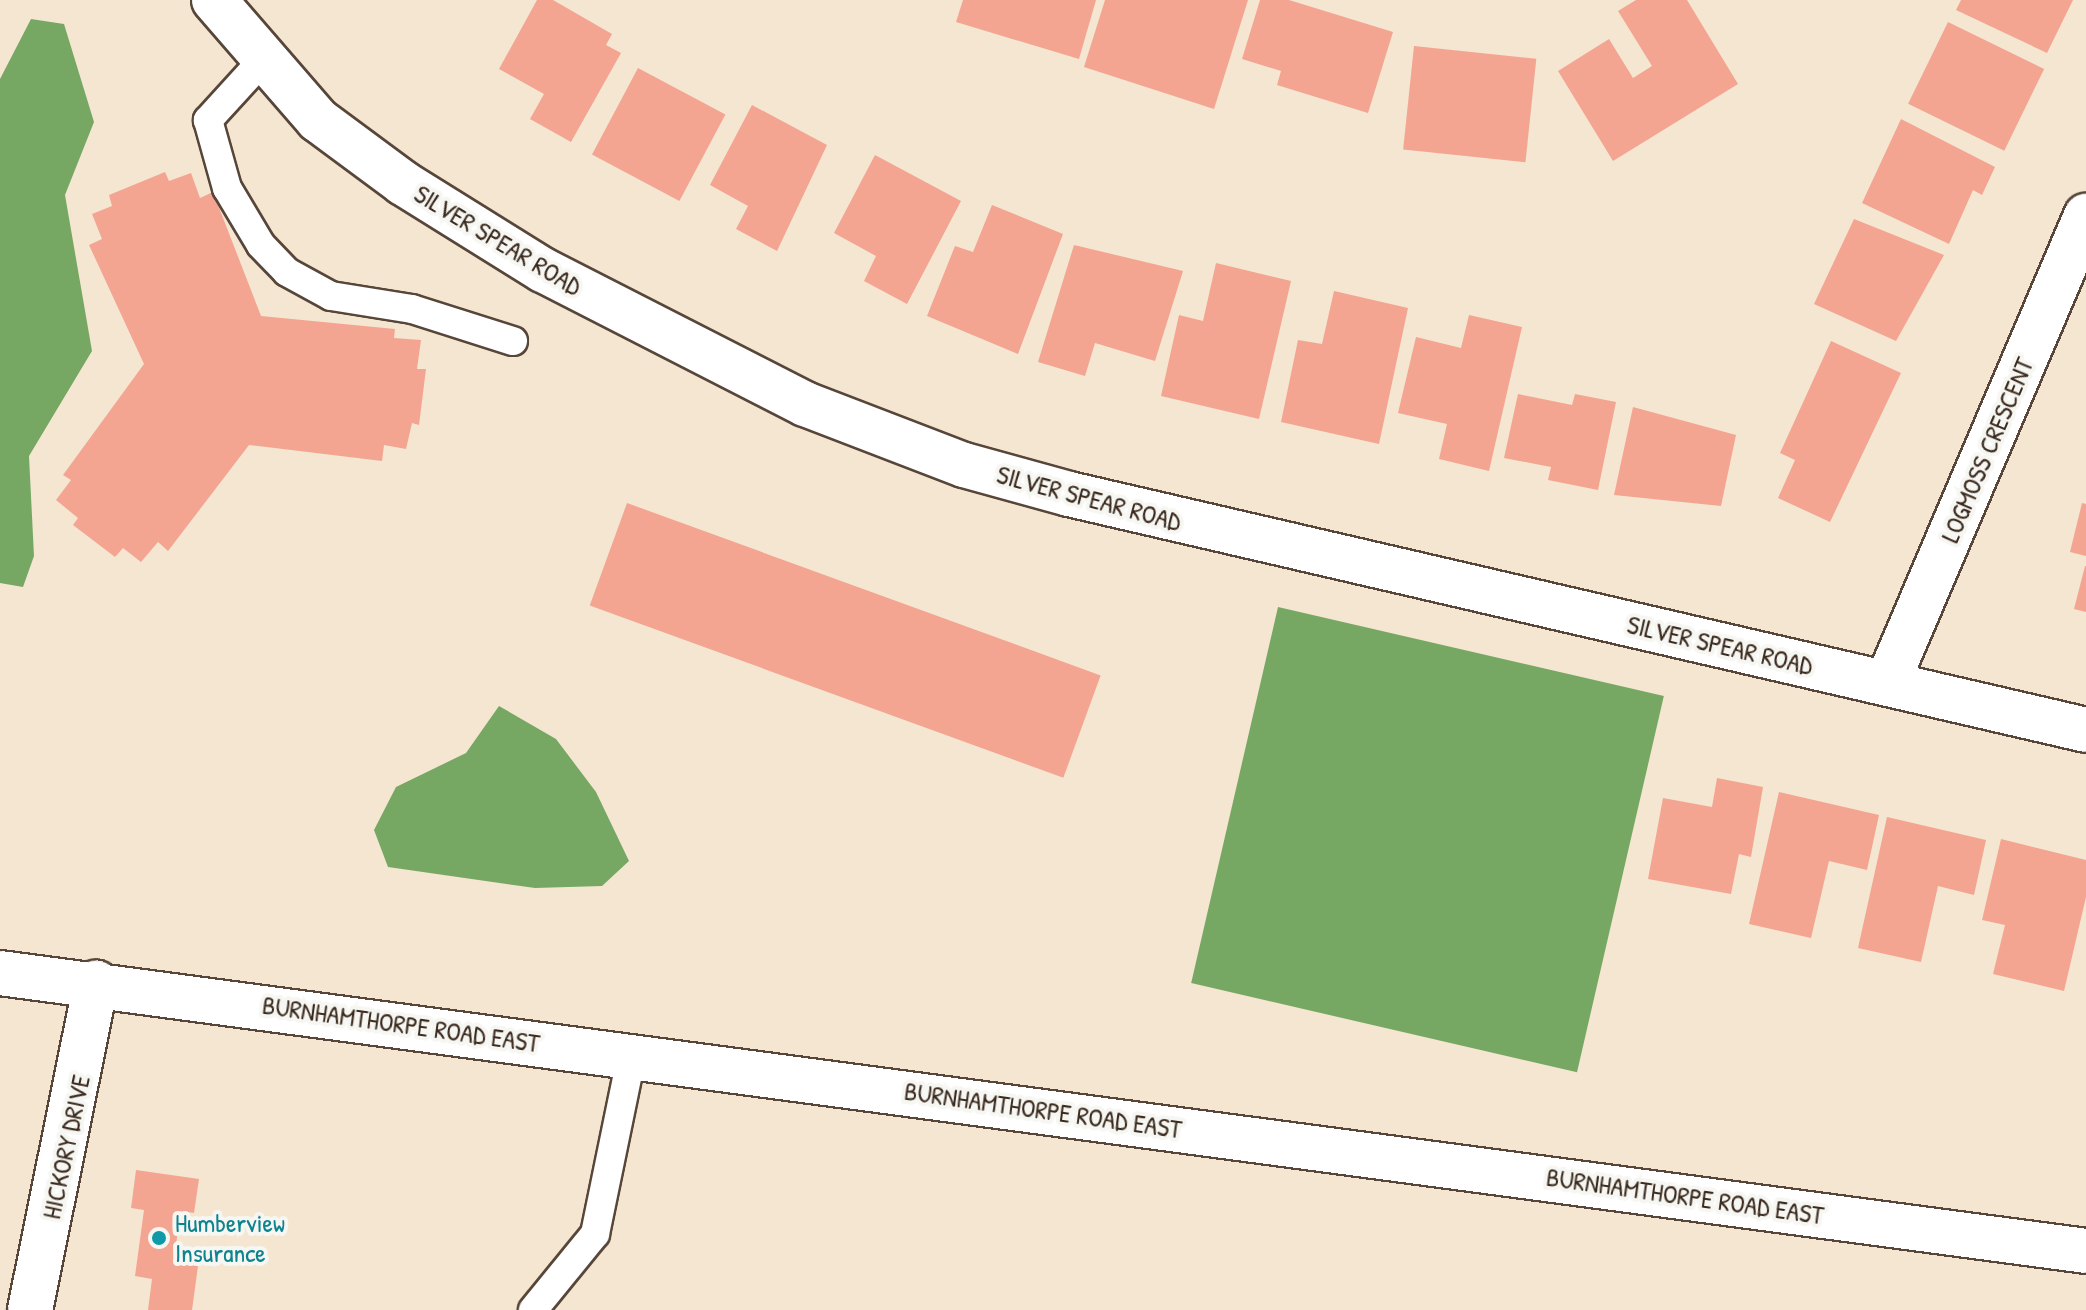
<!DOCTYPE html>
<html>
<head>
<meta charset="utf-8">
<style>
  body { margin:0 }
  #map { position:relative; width:2086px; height:1310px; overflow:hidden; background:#f4e6d1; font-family:"Patrick Hand",sans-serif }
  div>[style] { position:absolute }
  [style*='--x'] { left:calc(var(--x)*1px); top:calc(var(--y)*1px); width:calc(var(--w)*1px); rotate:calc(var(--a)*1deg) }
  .forest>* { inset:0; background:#76a863; transform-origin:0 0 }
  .building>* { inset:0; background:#f3a592; transform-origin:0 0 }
  .roads { filter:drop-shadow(2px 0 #574639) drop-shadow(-2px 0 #574639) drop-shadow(0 2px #574639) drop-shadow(0 -2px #574639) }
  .service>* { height:28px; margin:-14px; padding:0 14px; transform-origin:14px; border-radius:14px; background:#fff }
  .minor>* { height:44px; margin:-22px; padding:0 22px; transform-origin:22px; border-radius:22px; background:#fff }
  .secondary>* { height:44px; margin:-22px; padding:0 22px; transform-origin:22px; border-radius:22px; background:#fff }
  .dots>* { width:22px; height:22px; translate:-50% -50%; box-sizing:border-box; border:4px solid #f6f6f2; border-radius:50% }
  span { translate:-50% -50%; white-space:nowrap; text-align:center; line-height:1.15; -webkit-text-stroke:8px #f6f6f2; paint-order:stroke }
  .street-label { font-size:26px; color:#3b2a1e }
  .culture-label { font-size:26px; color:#0d838f }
  .left { translate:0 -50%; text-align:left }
</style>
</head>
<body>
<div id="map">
  <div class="forest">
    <div style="clip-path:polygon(31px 19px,64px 24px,94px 122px,65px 195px,92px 351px,29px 456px,34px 556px,23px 587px,0 583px,0 79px)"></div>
    <div style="left:1278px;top:607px;width:396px;height:386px;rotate:13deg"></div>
    <div style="clip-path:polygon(499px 706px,556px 739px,596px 792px,629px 861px,602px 886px,535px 888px,388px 867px,374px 830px,396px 787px,466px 753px)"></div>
  </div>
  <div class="building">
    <div style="clip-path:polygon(537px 0,553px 0,612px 34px,606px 45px,621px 53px,571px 142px,530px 119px,544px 94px,499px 69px)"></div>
    <div style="clip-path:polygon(963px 0,1096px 0,1079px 59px,956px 22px)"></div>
    <div style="clip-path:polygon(1105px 0,1248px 0,1214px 109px,1084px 67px)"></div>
    <div style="clip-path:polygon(1260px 0,1289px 0,1393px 32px,1368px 113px,1277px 85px,1281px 71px,1242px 59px)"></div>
    <div style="clip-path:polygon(1636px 0,1687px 0,1738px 84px,1613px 161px,1558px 71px,1609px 39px,1633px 78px,1652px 66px,1618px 11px)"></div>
    <div style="clip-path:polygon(1961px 0,2073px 0,2047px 53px,1956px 10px)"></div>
    <div style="left:1948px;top:22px;width:107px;height:91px;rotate:26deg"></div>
    <div style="left:1414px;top:46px;width:123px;height:104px;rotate:6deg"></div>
    <div style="left:638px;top:68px;width:99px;height:98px;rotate:28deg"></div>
    <div style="clip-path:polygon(752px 105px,827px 145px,777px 251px,736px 229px,748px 206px,710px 185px)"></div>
    <div style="clip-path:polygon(1901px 119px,1995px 167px,1982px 195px,1973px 190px,1949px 244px,1862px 203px)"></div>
    <div style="clip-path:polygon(875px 155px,961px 201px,907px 304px,864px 281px,876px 256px,834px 233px)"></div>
    <div style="clip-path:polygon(165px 172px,169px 181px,191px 173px,200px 198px,213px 192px,261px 316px,395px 329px,394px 338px,421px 340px,417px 369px,426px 369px,419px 425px,412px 423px,406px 449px,384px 445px,382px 461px,249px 445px,168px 551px,158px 542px,141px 562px,123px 548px,115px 557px,73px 525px,78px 518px,56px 500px,71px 480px,63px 475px,144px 364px,89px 245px,102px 239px,92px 214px,112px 206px,109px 195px)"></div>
    <div style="clip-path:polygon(992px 205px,1063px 234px,1018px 354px,927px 316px,955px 246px,973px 252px)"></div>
    <div style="clip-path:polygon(1854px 219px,1944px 255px,1896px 341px,1814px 304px)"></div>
    <div style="clip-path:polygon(1074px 245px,1183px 271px,1155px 361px,1095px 343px,1085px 376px,1038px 362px)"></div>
    <div style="clip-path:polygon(1216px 263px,1291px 281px,1259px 419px,1161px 396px,1179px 315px,1203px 321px)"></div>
    <div style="clip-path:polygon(1334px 291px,1408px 308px,1379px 444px,1281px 422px,1298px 340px,1322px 344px)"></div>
    <div style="clip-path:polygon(1469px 315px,1522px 327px,1489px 471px,1439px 459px,1447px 424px,1398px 413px,1416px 337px,1461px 348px)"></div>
    <div style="clip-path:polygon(1831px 341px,1901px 373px,1830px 522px,1778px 498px,1795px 460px,1780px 453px)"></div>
    <div style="clip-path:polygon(1518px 394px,1572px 405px,1575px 394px,1616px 402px,1598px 490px,1548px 480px,1551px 467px,1504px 458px)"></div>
    <div style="clip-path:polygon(1633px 407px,1736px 435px,1721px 506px,1614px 495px)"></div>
    <div style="left:627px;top:503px;width:504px;height:109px;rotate:20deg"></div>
    <div style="clip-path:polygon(2082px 503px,2086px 504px,2086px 556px,2070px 552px)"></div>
    <div style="clip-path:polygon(2085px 566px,2086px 566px,2086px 612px,2074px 609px)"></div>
    <div style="clip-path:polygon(1717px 778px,1763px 787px,1751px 857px,1739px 854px,1731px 894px,1648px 879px,1663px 798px,1712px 807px)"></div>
    <div style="clip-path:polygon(1779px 792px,1879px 815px,1867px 870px,1829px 861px,1811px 938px,1749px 924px)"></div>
    <div style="clip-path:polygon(1887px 817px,1986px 840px,1974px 895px,1938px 886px,1921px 962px,1858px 948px)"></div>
    <div style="clip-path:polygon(2001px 839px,2086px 860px,2086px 897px,2064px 991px,1993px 974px,2005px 925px,1982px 920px)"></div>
    <div style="clip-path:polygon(136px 1170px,199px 1179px,194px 1213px,180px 1211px,174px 1263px,198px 1266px,192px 1310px,148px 1310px,152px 1279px,135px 1276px,144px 1210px,131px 1208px)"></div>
  </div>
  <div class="roads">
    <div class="service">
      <div style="--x:261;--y:62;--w:79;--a:132.4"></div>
      <div style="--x:208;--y:120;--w:71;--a:74.4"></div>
      <div style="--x:227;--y:188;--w:66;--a:59.2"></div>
      <div style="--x:261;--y:245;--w:37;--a:46"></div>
      <div style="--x:287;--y:272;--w:50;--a:28.6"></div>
      <div style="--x:331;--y:296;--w:82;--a:9.1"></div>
      <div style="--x:412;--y:309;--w:106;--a:17.6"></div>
      <div style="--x:533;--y:1310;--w:98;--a:-50.8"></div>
      <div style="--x:595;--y:1234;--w:184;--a:-78.4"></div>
    </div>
    <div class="minor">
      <div style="--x:214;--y:0;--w:159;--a:49.1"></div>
      <div style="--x:318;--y:120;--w:106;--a:36.5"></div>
      <div style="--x:403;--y:183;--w:165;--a:31.9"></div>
      <div style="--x:543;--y:270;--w:294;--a:27.1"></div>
      <div style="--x:805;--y:404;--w:170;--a:21"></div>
      <div style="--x:964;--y:465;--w:109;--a:15.4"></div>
      <div style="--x:1069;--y:494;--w:1044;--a:13.06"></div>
      <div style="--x:1887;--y:683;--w:508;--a:-66.92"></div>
      <div style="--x:30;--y:1310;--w:334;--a:-78.6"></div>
    </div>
    <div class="secondary">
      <div style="--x:0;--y:973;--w:2104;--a:7.59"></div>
    </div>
  </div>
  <div class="dots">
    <div style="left:159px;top:1238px;background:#0f9aa8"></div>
  </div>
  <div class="street-label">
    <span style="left:498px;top:240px;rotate:31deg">SILVER SPEAR ROAD</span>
    <span style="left:1987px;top:450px;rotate:-67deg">LOGMOSS CRESCENT</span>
    <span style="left:1089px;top:498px;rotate:15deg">SILVER SPEAR ROAD</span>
    <span style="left:1720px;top:645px;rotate:13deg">SILVER SPEAR ROAD</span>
    <span style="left:401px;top:1024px;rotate:8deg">BURNHAMTHORPE ROAD EAST</span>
    <span style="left:1043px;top:1110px;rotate:8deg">BURNHAMTHORPE ROAD EAST</span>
    <span style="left:66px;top:1147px;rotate:-78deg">HICKORY DRIVE</span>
    <span style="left:1685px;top:1196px;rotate:8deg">BURNHAMTHORPE ROAD EAST</span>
  </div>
  <div class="culture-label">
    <span class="left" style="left:175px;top:1238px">Humberview<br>Insurance</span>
  </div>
</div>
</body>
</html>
